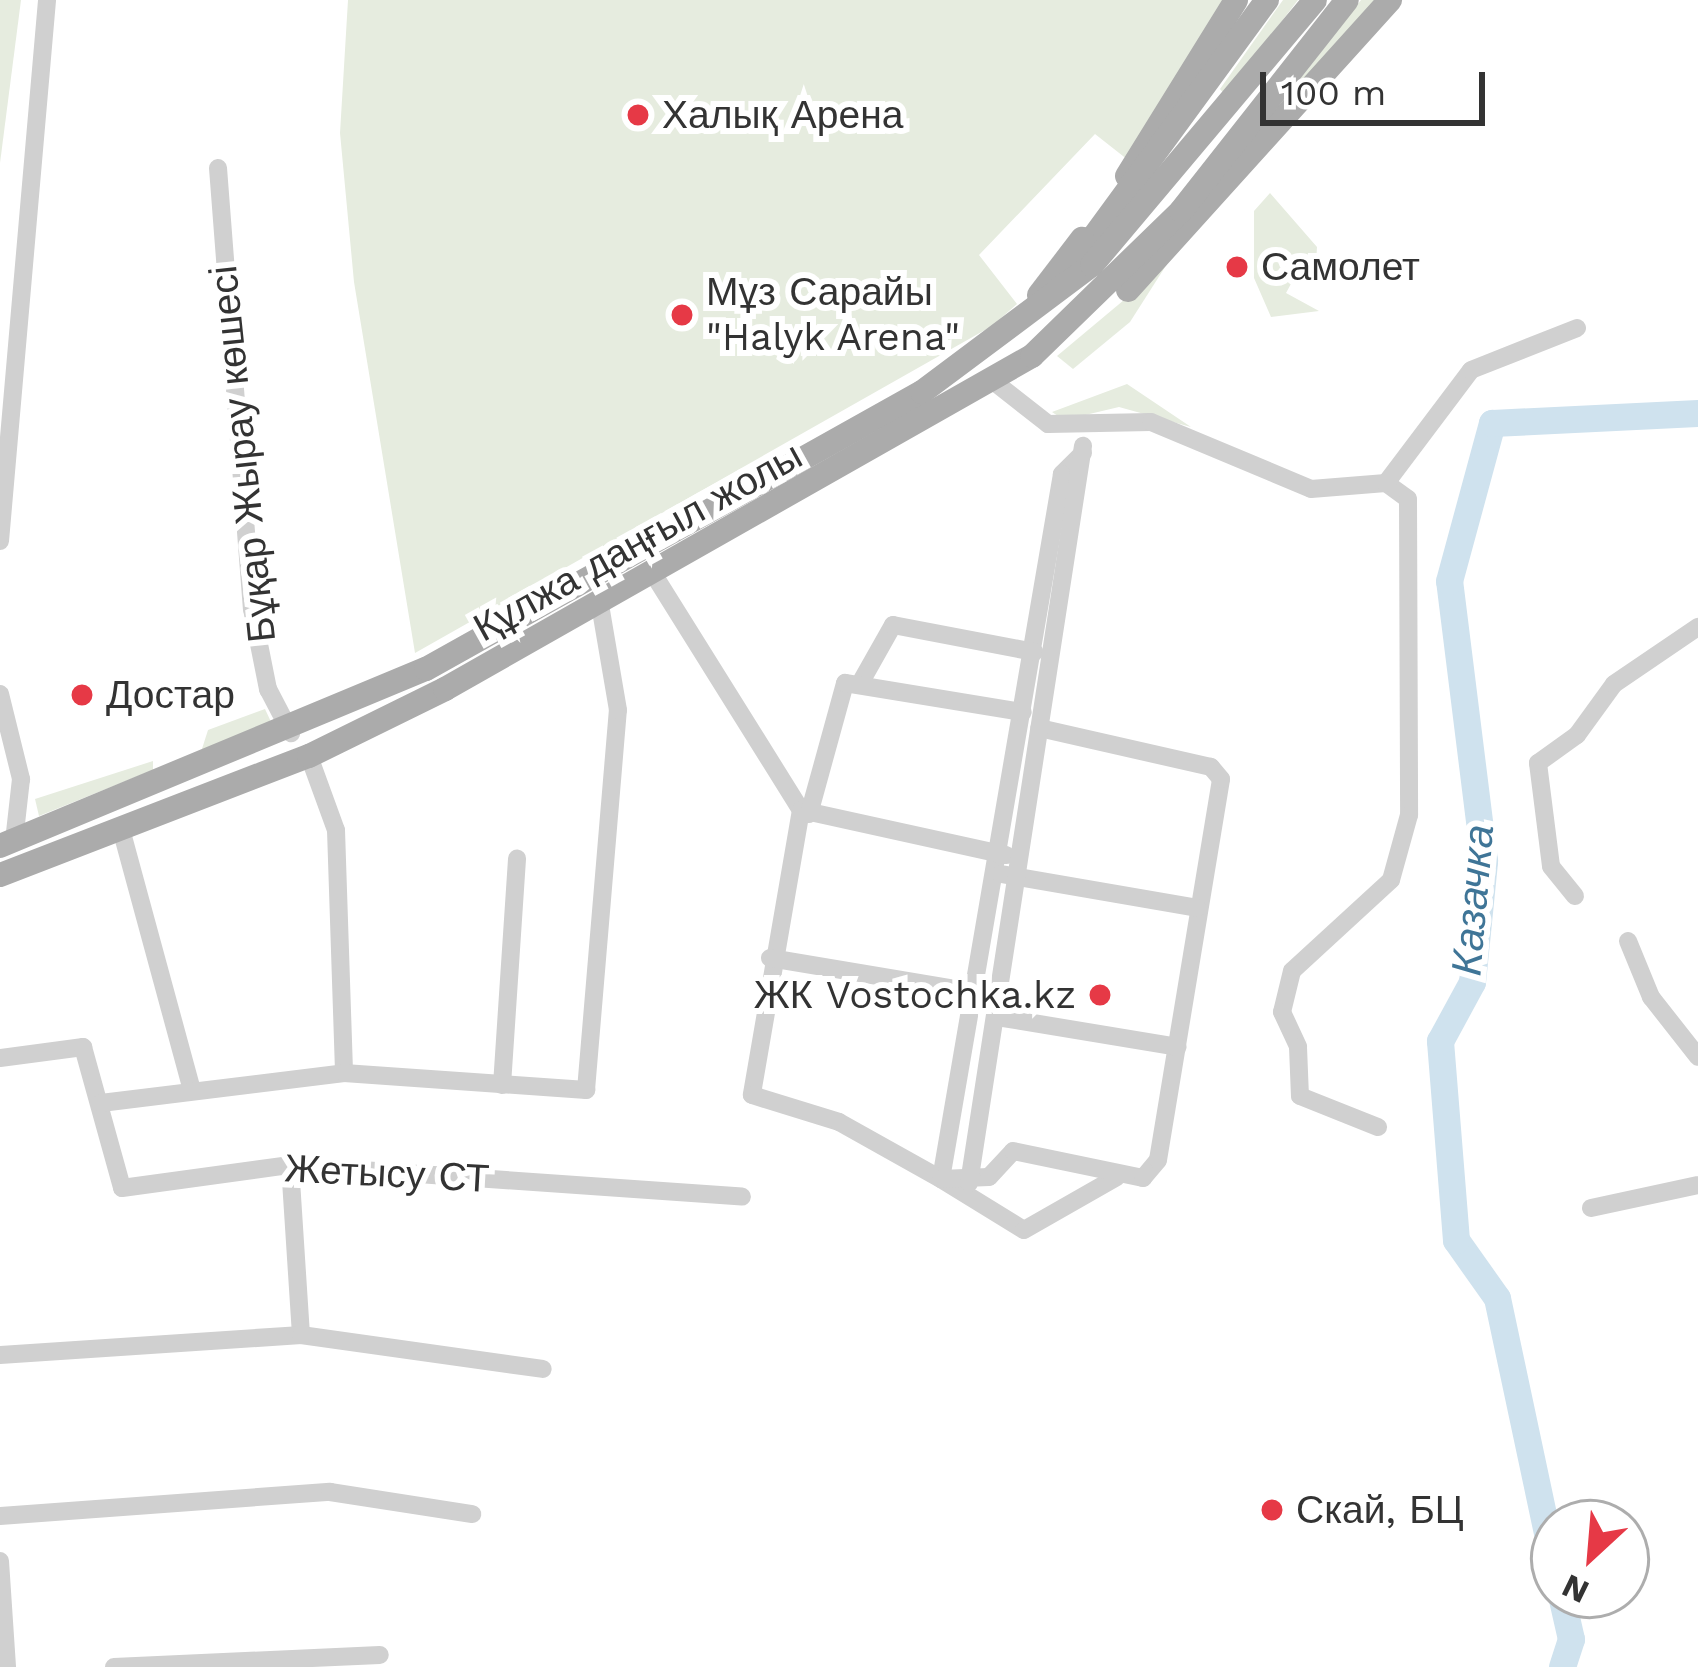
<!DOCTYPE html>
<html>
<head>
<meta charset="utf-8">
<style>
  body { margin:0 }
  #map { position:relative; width:1698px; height:1667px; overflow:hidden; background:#fff; font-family:"Work Sans",sans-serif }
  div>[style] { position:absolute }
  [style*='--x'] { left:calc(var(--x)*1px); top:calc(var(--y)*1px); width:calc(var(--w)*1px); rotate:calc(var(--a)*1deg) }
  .green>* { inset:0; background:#e6ecdf }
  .river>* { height:27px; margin:-13.5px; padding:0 13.5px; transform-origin:13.5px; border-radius:13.5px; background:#cfe2ee }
  .minor>* { height:18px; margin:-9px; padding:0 9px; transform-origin:9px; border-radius:9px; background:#d0d0d0 }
  .major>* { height:24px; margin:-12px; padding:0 12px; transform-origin:12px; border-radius:12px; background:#ababab }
  .dots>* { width:33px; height:33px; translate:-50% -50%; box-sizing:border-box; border:6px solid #fff; border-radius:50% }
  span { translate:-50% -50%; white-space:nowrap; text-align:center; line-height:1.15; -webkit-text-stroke:12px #fff; paint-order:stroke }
  .poi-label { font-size:39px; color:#333 }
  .left { translate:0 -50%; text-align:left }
  .right { translate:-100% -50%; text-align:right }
  .street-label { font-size:39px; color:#333 }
  .water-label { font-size:42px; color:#3f7597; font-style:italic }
  .north { position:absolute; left:1530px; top:1499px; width:120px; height:120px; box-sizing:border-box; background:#fff; border:3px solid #adadad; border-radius:50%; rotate:206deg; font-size:33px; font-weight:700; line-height:48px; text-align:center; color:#333 }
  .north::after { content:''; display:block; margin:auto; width:42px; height:54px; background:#e63946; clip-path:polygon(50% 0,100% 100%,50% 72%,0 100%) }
  .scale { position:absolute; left:1260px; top:72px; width:225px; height:54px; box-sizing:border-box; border:6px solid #333; border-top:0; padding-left:15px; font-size:36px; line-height:42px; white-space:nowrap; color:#333; -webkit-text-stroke:9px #fff; paint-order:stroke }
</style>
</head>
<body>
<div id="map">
  <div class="green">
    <div style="clip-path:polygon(0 0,21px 0,0 163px)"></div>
    <div style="clip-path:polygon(348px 0,1229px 0,1128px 160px,1095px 134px,979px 255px,1017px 304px,992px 326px,415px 653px,354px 282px,340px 133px)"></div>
    <div style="clip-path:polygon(1283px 0,1298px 0,1225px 95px,1220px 89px)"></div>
    <div style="clip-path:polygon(1361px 0,1381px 0,1239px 158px)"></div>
    <div style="clip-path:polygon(1270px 193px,1317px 247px,1315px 279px,1298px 271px,1286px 293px,1319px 311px,1271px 317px,1254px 278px,1254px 211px)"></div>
    <div style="clip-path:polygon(1167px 264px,1130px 322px,1073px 369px,1057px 356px)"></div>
    <div style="clip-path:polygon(1127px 384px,1191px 427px,1119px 407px,1064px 420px,1052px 412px)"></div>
    <div style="clip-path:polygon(265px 709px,272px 724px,201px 752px,208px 730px)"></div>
    <div style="clip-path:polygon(153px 761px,153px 770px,39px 816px,35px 799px)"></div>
  </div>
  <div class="river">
    <div style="--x:1554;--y:1566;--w:274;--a:-102"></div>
    <div style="--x:1497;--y:1298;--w:71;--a:-125.3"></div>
    <div style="--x:1456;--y:1240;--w:200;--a:-94.6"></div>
    <div style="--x:1440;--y:1041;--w:67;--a:-61.5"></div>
    <div style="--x:1472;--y:982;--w:122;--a:-84.3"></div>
    <div style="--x:1484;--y:861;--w:282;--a:-97.1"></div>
    <div style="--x:1449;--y:581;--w:164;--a:-74.8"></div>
    <div style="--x:1492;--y:423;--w:206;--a:-2.8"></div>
    <div style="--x:1561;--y:1595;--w:45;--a:77.2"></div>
    <div style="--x:1571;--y:1639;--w:29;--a:108"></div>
  </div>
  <div class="minor">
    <div style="--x:218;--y:168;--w:442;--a:85.6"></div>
    <div style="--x:252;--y:609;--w:82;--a:78.7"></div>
    <div style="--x:268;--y:689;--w:50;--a:62.4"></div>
    <div style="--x:993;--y:381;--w:70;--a:38"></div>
    <div style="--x:1048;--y:424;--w:103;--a:-1.1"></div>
    <div style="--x:1151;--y:422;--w:173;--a:22.7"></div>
    <div style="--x:1311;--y:489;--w:75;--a:-4.6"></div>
    <div style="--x:1386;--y:483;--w:27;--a:36"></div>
    <div style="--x:1408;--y:499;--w:316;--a:89.8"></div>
    <div style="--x:1409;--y:815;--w:67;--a:105.5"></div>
    <div style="--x:1391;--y:880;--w:134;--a:137.4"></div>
    <div style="--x:1292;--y:971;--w:42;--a:103.7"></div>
    <div style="--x:1282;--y:1012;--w:38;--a:65"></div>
    <div style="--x:1298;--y:1047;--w:49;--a:87.7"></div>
    <div style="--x:1300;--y:1096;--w:84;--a:21.7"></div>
    <div style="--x:1083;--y:453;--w:30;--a:135"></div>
    <div style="--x:1062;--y:474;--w:715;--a:99.74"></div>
    <div style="--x:941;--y:1179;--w:97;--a:31.6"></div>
    <div style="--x:1024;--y:1230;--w:107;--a:-29.7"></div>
    <div style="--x:1386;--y:483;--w:141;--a:-53"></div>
    <div style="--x:1471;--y:370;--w:114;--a:-21.6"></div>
    <div style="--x:0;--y:541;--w:543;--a:-85.03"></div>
    <div style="--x:654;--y:575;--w:277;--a:58"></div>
    <div style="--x:801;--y:810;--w:289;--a:99.8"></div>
    <div style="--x:752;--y:1095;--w:91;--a:17.2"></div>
    <div style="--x:839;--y:1122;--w:117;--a:29.2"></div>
    <div style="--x:941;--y:1179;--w:48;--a:-2.4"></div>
    <div style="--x:989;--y:1177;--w:35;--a:-47"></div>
    <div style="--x:1013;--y:1151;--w:133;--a:11.7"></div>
    <div style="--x:1143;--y:1178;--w:23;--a:-50"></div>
    <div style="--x:1158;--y:1160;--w:386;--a:-80.6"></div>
    <div style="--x:1221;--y:779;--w:16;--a:-130"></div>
    <div style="--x:1211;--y:767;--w:176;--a:-167.2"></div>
    <div style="--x:862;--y:680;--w:63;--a:-60.6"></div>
    <div style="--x:893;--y:625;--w:144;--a:10.8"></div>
    <div style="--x:0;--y:694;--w:88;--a:76.1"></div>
    <div style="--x:21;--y:779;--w:62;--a:96.4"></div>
    <div style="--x:309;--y:756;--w:79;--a:70"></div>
    <div style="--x:336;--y:830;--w:243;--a:88.1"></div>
    <div style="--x:801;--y:810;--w:210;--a:12.4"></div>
    <div style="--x:809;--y:814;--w:136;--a:-74.6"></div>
    <div style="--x:845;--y:683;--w:180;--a:9.3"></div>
    <div style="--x:121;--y:829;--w:267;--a:74.8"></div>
    <div style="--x:1001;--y:874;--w:199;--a:9.8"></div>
    <div style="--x:1575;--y:896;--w:38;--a:-129"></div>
    <div style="--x:1551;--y:866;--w:104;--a:-97.2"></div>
    <div style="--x:1538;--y:763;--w:48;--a:-35.7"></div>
    <div style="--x:1577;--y:735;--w:63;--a:-54"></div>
    <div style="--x:1614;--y:684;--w:102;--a:-34.2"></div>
    <div style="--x:1628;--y:941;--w:61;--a:67.7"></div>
    <div style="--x:1651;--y:997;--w:76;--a:51.9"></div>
    <div style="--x:770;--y:958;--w:207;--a:9.5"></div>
    <div style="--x:997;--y:1017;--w:183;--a:9.4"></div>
    <div style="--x:0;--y:1058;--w:84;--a:-7.5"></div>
    <div style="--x:83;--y:1047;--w:146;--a:74.5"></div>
    <div style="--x:122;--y:1188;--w:170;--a:-7.8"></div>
    <div style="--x:290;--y:1165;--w:453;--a:4"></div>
    <div style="--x:502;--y:1085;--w:227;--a:-86.2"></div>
    <div style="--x:101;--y:1103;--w:245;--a:-7"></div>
    <div style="--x:344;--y:1073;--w:243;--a:4"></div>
    <div style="--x:586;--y:1090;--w:381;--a:-85.2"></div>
    <div style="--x:618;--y:710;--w:107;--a:-99.7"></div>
    <div style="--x:290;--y:1165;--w:170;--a:86.3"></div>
    <div style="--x:969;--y:1183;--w:746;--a:-81.21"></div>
    <div style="--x:1591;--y:1208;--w:109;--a:-12.1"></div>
    <div style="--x:0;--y:1355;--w:302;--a:-3.8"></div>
    <div style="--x:301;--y:1335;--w:244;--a:8"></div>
    <div style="--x:0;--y:1516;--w:331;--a:-4.2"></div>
    <div style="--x:330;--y:1492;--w:144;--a:8.8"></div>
    <div style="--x:0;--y:1561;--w:106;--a:86.2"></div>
    <div style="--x:114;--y:1667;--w:266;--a:-2.6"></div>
  </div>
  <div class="major">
    <div style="--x:1127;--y:176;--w:207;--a:-58.2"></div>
    <div style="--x:1081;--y:254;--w:315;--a:-53.8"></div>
    <div style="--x:1128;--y:290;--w:391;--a:-47.9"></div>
    <div style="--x:1039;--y:295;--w:71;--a:-52.5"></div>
    <div style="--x:0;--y:846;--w:461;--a:-22.6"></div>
    <div style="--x:426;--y:669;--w:568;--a:-29.18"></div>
    <div style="--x:922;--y:392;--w:212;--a:-36.8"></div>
    <div style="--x:1092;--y:265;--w:346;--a:-49.9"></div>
    <div style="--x:0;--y:875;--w:331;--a:-21.1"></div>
    <div style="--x:309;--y:756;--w:152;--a:-26.2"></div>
    <div style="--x:445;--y:689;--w:675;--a:-29.57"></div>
    <div style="--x:1032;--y:356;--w:208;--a:-44.2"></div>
    <div style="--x:1181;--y:211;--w:268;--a:-51.8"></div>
  </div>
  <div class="dots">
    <div style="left:638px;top:115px;background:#e63946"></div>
    <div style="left:1237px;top:267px;background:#e63946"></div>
    <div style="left:682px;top:315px;background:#e63946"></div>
    <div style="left:82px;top:695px;background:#e63946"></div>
    <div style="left:1100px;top:995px;background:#e63946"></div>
    <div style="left:1272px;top:1510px;background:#e63946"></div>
  </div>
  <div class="poi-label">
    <span class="left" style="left:662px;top:115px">Халық Арена</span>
    <span class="left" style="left:1261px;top:267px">Самолет</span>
    <span class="left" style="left:706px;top:315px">Мұз Сарайы<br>"Halyk Arena"</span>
    <span class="left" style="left:106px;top:695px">Достар</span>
    <span class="right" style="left:1076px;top:995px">ЖК Vostochka.kz</span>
    <span class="left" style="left:1296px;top:1510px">Скай, БЦ</span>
  </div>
  <div class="street-label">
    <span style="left:243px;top:454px;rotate:-96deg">Бұқар Жырау көшесі</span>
    <span style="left:638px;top:542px;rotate:-29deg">Құлжа даңғыл жолы</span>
    <span style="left:387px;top:1174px;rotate:3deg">Жетысу СТ</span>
  </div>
  <div class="water-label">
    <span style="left:1473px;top:900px;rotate:-85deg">Казачка</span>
  </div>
  <div class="north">N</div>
  <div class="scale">100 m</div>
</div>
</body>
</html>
